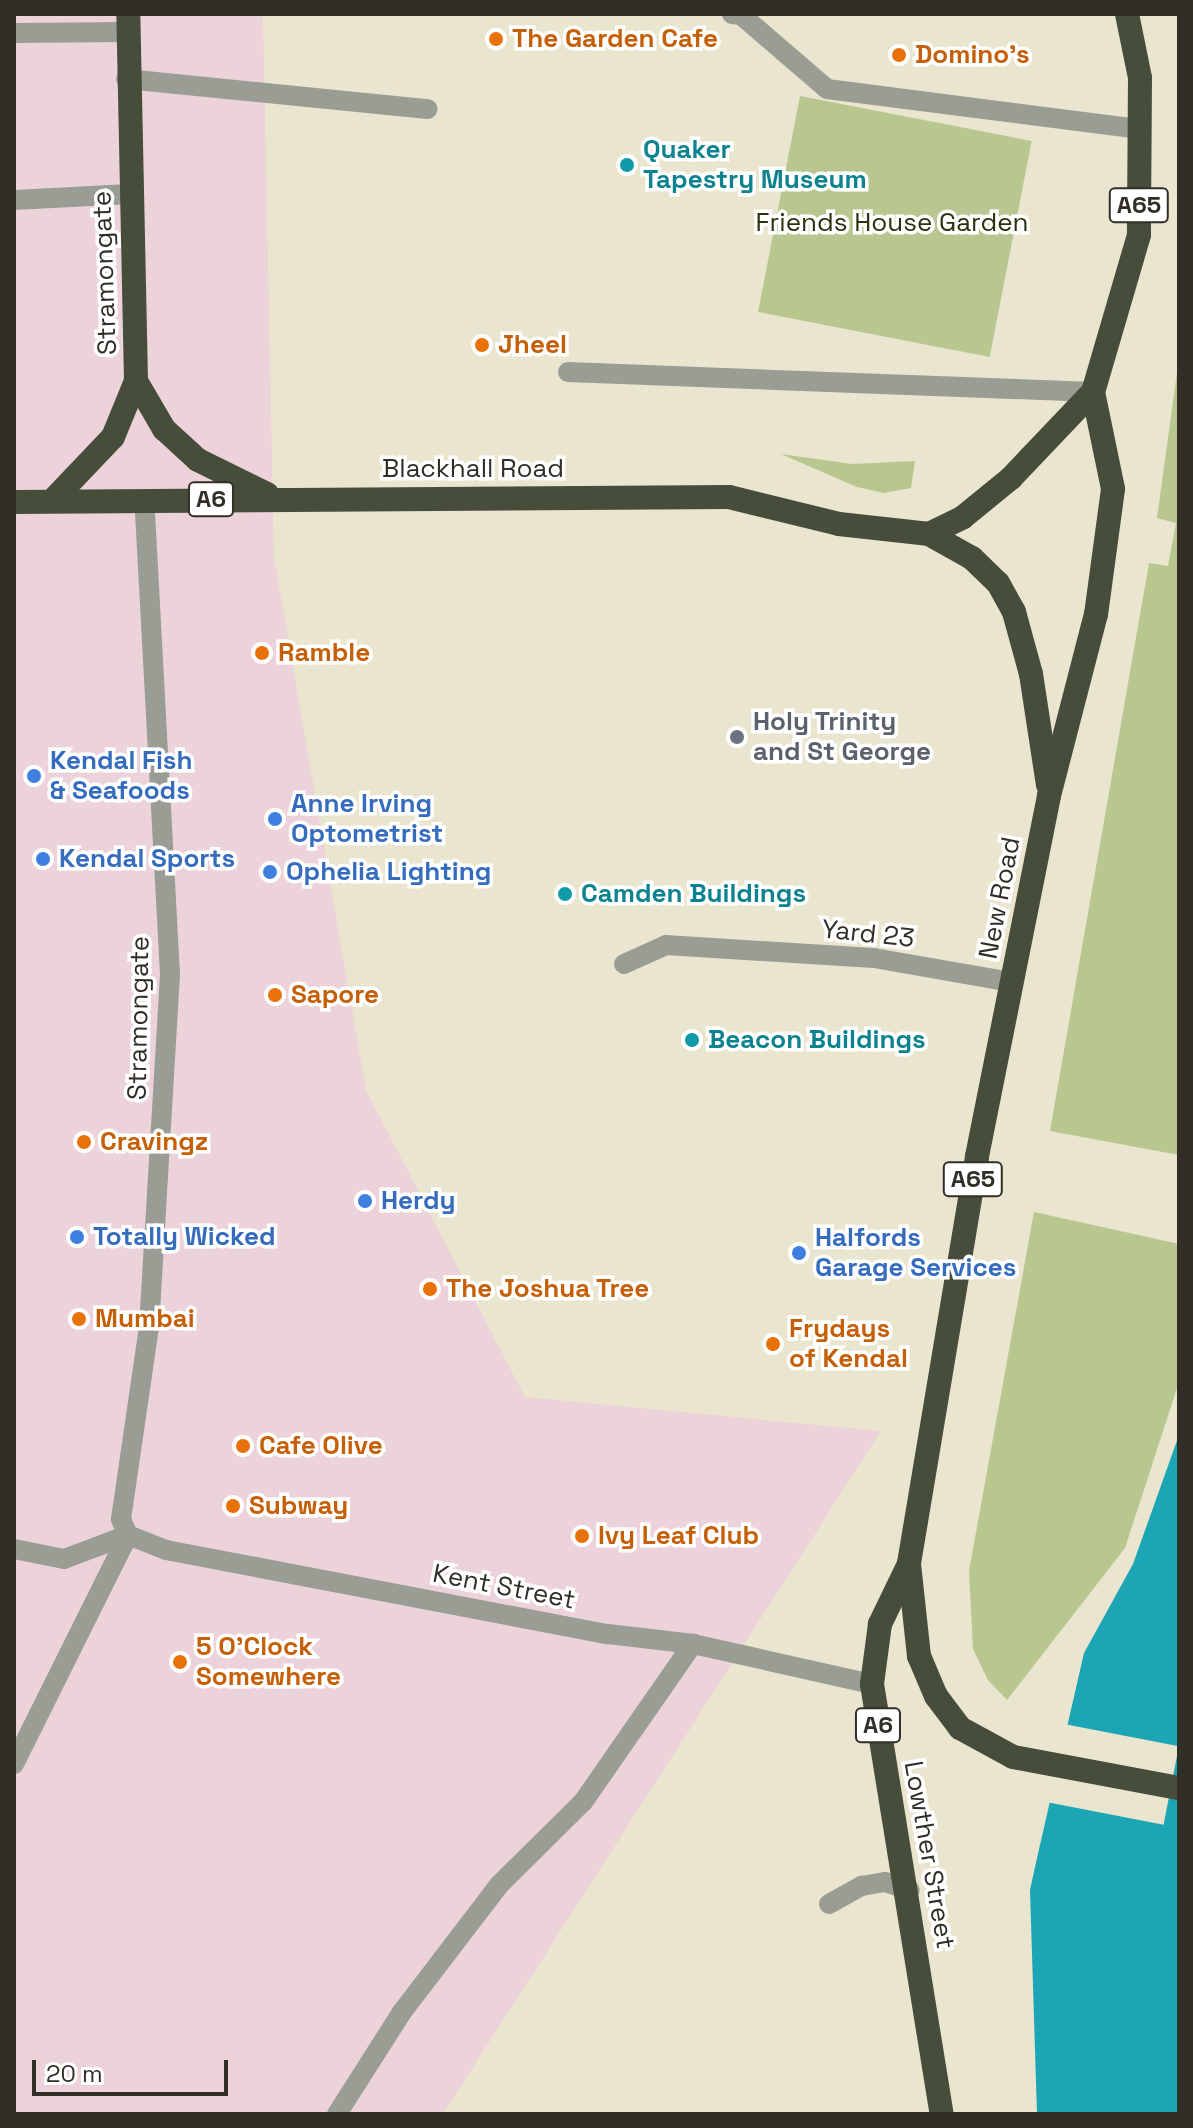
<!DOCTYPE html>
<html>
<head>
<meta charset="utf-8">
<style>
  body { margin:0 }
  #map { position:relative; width:1193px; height:2128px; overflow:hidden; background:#eae5cf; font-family:"Space Grotesk",sans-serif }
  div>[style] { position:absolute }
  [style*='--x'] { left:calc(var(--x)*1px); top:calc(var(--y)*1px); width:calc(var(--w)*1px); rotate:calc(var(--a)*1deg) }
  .commercial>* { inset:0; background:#ecd3da }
  .green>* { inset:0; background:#b8c690; transform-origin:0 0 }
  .water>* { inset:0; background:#1ca5b5 }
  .pier>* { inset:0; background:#eae5cf; transform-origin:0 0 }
  .lane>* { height:20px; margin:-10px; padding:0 10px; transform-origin:10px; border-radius:10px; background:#9a9d94 }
  .street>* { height:20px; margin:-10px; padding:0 10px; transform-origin:10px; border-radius:10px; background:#9a9d94 }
  .highway>* { height:24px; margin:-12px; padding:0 12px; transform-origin:12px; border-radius:12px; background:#474d3b }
  .dots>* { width:22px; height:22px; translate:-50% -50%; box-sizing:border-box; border:4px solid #fff; border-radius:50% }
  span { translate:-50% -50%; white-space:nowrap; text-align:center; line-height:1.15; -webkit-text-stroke:7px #fff; paint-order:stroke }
  .shield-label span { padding:2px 6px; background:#fff; border:2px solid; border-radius:6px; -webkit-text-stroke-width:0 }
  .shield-label { font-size:24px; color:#302e26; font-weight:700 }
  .food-label { font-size:26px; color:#c56008; font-weight:700 }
  .left { translate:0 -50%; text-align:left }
  .culture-label { font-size:26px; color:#0d838f; font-weight:700 }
  .park-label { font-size:26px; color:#2a310e }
  .street-label { font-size:26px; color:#302e26 }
  .worship-label { font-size:26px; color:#5b616d; font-weight:700 }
  .shop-label { font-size:26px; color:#366cbe; font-weight:700 }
  .frame { position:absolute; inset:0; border:16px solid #302e26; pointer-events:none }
  .scale { position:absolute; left:32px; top:2060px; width:196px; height:36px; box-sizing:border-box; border:4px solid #302e26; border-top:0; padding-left:10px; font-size:24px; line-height:28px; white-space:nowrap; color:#302e26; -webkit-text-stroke:6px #fff; paint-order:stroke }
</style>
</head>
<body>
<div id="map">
  <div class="commercial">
    <div style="clip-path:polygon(14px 14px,263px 14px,274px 556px,366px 1090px,525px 1397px,881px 1431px,443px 2114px,14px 2114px)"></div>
  </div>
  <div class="green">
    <div style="left:800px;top:96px;width:236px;height:220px;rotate:11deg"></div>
    <div style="clip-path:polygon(1179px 358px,1179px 1155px,1050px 1131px,1149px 563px,1168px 566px,1176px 523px,1157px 518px)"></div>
    <div style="clip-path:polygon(781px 454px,852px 464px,915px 461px,911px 488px,884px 493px,857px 487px)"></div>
    <div style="clip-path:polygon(1034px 1212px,1179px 1244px,1179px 1382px,1125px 1548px,1007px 1700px,988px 1680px,973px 1649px,969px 1571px)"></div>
  </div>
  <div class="water">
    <div style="clip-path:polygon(1179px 1435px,1179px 2114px,1037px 2114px,1030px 1890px,1037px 1858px,1084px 1653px,1133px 1564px)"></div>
  </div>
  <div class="pier">
    <div style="left:1064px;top:1724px;width:117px;height:80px;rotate:11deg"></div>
  </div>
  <div class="lane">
    <div style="--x:732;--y:14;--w:9;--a:6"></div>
    <div style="--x:741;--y:15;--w:113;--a:40.7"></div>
    <div style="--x:827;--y:89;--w:316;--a:7.3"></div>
    <div style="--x:14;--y:33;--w:113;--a:-0.5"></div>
    <div style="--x:126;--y:79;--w:303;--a:5.7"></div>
    <div style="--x:14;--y:200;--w:116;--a:-3"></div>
    <div style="--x:568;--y:372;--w:525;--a:2.18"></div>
    <div style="--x:624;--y:964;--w:46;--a:-24.3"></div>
    <div style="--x:666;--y:945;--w:208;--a:3.6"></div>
    <div style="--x:874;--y:958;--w:140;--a:9.9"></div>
    <div style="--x:829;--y:1904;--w:38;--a:-29"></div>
    <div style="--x:862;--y:1886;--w:23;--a:-10"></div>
    <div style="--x:885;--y:1882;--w:26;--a:18"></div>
    <div style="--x:337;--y:2114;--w:121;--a:-57.5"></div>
    <div style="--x:402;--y:2012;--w:160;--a:-52.6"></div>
    <div style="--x:499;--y:1885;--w:118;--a:-44.7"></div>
    <div style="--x:583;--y:1802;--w:193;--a:-55.2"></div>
  </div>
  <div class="street">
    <div style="--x:128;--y:1535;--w:17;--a:-114"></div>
    <div style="--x:121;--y:1519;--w:193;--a:-81.7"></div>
    <div style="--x:149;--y:1328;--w:355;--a:-86.6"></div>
    <div style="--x:170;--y:974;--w:475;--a:-93.1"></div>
    <div style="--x:128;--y:1535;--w:41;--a:21.5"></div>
    <div style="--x:166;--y:1550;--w:450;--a:10.8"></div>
    <div style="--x:608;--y:1634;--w:86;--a:6.7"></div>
    <div style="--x:693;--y:1644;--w:183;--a:12.6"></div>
    <div style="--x:14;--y:1549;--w:51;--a:11.3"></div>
    <div style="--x:64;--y:1559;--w:68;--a:-20.6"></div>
    <div style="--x:14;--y:1764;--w:256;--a:-63.5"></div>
  </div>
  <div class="highway">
    <div style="--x:1127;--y:14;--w:65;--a:78.5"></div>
    <div style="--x:1140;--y:78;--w:157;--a:90.4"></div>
    <div style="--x:1139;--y:235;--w:164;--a:106.3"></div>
    <div style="--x:1093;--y:392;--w:99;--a:78.3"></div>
    <div style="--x:1113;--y:489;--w:126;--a:97.7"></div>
    <div style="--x:1096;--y:614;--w:188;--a:104.5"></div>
    <div style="--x:1049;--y:796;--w:368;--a:101.3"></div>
    <div style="--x:977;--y:1157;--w:413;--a:99.5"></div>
    <div style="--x:909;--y:1564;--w:93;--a:83.8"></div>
    <div style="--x:919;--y:1656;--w:43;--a:67"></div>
    <div style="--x:936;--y:1696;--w:40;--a:53"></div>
    <div style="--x:960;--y:1728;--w:60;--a:28.7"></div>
    <div style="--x:1013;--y:1757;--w:169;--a:10.6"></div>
    <div style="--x:136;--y:381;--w:56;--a:59.7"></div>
    <div style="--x:164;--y:429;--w:46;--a:42.4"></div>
    <div style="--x:198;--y:460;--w:77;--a:26.2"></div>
    <div style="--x:52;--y:501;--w:88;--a:-46.4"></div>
    <div style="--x:113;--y:437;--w:61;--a:-67.7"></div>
    <div style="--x:136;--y:381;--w:367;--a:-91.2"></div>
    <div style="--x:14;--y:502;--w:715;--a:-0.4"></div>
    <div style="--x:729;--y:497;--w:113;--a:13.8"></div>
    <div style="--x:839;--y:524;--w:91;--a:6.3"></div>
    <div style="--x:929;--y:534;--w:49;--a:29.2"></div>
    <div style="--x:972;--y:558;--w:36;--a:44"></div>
    <div style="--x:998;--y:583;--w:33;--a:61"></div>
    <div style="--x:1014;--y:612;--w:64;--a:74.7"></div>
    <div style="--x:1031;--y:674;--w:112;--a:81.3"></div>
    <div style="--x:929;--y:534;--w:37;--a:-26"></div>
    <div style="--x:962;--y:518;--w:63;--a:-39.2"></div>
    <div style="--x:1011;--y:478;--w:119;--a:-46.4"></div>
    <div style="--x:909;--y:1564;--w:67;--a:115.8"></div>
    <div style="--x:880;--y:1624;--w:61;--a:97.6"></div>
    <div style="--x:872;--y:1684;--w:436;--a:80.8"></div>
  </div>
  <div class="dots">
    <div style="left:496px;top:39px;background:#e8710a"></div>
    <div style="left:899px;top:55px;background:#e8710a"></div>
    <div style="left:627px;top:165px;background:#0f9aa8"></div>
    <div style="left:482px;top:345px;background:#e8710a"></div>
    <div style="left:262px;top:653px;background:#e8710a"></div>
    <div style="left:737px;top:737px;background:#6b7280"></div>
    <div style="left:34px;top:776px;background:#3f7fe0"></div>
    <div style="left:275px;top:819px;background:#3f7fe0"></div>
    <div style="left:43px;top:859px;background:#3f7fe0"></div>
    <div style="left:270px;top:872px;background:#3f7fe0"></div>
    <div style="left:565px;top:894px;background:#0f9aa8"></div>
    <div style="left:275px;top:995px;background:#e8710a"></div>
    <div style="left:692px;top:1040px;background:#0f9aa8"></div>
    <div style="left:84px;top:1142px;background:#e8710a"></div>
    <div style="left:365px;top:1201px;background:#3f7fe0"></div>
    <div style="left:77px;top:1237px;background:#3f7fe0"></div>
    <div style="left:799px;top:1253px;background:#3f7fe0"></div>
    <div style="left:430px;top:1289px;background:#e8710a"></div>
    <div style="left:79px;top:1319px;background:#e8710a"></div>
    <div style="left:773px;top:1344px;background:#e8710a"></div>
    <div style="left:243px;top:1446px;background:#e8710a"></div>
    <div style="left:233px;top:1506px;background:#e8710a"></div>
    <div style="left:582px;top:1536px;background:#e8710a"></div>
    <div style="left:180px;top:1662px;background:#e8710a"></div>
  </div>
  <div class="shield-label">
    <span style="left:1139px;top:205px">A65</span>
    <span style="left:211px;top:499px">A6</span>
    <span style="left:973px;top:1179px">A65</span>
    <span style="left:878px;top:1725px">A6</span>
  </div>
  <div class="food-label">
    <span class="left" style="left:512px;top:39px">The Garden Cafe</span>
    <span class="left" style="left:915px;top:55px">Domino's</span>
    <span class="left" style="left:498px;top:345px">Jheel</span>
    <span class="left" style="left:278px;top:653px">Ramble</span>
    <span class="left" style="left:291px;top:995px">Sapore</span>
    <span class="left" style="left:100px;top:1142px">Cravingz</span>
    <span class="left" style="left:446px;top:1289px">The Joshua Tree</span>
    <span class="left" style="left:95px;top:1319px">Mumbai</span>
    <span class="left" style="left:789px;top:1344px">Frydays<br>of Kendal</span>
    <span class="left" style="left:259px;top:1446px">Cafe Olive</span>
    <span class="left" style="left:249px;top:1506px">Subway</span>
    <span class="left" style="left:598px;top:1536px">Ivy Leaf Club</span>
    <span class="left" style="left:196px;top:1662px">5 O'Clock<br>Somewhere</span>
  </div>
  <div class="culture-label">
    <span class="left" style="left:643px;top:165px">Quaker<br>Tapestry Museum</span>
    <span class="left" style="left:581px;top:894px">Camden Buildings</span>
    <span class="left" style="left:708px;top:1040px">Beacon Buildings</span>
  </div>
  <div class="park-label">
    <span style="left:892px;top:223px">Friends House Garden</span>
  </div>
  <div class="street-label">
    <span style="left:105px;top:273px;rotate:-92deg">Stramongate</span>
    <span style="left:473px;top:469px">Blackhall Road</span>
    <span style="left:1000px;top:898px;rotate:-79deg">New Road</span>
    <span style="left:868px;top:934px;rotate:6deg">Yard 23</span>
    <span style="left:139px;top:1018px;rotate:-89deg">Stramongate</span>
    <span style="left:504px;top:1587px;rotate:11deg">Kent Street</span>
    <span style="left:929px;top:1855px;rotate:80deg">Lowther Street</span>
  </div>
  <div class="worship-label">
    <span class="left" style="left:753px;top:737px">Holy Trinity<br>and St George</span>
  </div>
  <div class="shop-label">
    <span class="left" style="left:50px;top:776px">Kendal Fish<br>&amp; Seafoods</span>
    <span class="left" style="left:291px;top:819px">Anne Irving<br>Optometrist</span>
    <span class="left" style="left:59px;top:859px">Kendal Sports</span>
    <span class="left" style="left:286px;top:872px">Ophelia Lighting</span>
    <span class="left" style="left:381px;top:1201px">Herdy</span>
    <span class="left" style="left:93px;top:1237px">Totally Wicked</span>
    <span class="left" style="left:815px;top:1253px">Halfords<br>Garage Services</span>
  </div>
  <div class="frame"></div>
  <div class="scale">20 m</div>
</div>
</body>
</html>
